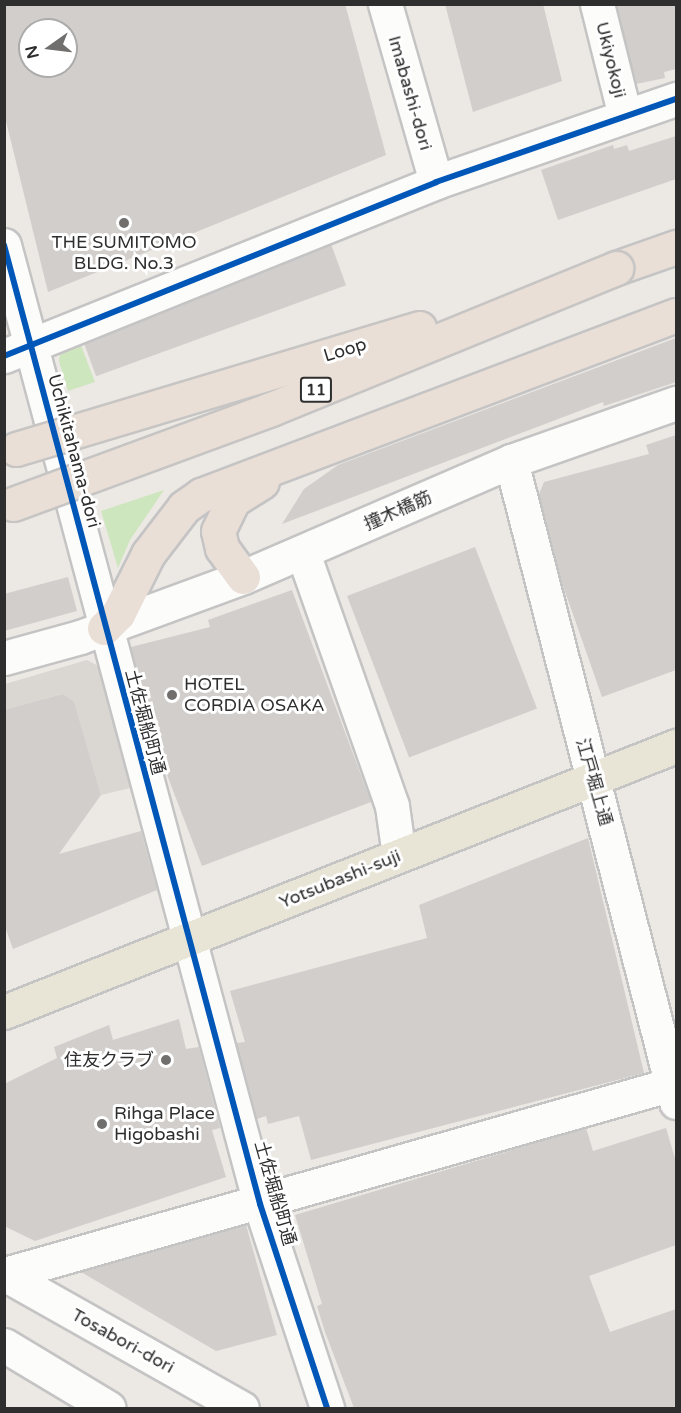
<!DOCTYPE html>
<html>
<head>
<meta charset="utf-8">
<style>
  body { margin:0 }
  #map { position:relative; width:681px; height:1413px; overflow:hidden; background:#ece8e4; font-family:"Varela Round","Noto Sans JP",sans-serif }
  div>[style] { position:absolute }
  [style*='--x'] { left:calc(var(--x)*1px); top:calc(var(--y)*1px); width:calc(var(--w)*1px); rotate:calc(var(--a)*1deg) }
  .green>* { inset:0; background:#cee6be }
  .plaza>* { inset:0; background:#dad6d2 }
  .building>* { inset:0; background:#d1cecb; transform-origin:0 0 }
  .roads { filter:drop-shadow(2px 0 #c5c4c5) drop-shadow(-2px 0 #c5c4c5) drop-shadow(0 2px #c5c4c5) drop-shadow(0 -2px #c5c4c5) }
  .minor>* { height:33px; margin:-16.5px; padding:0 16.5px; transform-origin:16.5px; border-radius:16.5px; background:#fcfcfb }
  .major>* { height:33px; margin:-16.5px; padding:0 16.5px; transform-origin:16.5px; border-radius:16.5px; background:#e8e4d6 }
  .highway>* { height:33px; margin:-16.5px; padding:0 16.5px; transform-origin:16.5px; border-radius:16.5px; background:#eadfd6 }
  .bridges { filter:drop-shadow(2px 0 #c6c5c4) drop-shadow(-2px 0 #c6c5c4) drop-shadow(0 2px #c6c5c4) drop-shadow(0 -2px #c6c5c4) }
  .highway-bridge>* { height:33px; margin:-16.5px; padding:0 16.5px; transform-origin:16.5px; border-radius:16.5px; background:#eadfd6 }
  .cycleway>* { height:6px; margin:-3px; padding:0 3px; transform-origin:3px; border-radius:3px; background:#0057b8 }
  .dots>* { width:16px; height:16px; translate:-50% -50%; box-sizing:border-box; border:3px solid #fff; border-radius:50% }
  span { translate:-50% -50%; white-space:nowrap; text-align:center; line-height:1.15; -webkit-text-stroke:6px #fff; paint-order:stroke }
  .shield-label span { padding:2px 4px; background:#fff; border:2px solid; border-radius:4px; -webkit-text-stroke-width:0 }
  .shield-label { font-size:16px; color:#2e2e2e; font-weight:700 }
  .street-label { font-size:18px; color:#2e2e2e }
  .poi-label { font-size:18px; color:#2e2e2e }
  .left { translate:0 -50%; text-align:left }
  .right { translate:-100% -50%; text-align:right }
  .frame { position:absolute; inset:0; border:6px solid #2e2e2e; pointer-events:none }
  .north { position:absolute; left:18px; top:18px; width:60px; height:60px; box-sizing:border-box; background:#fff; border:2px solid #ababab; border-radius:50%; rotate:256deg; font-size:16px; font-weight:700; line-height:24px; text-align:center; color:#2e2e2e }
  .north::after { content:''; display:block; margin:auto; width:21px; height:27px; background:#706f6e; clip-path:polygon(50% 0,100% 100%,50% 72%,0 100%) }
</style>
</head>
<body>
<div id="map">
  <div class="green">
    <div style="clip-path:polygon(79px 340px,95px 382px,68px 391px,59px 361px,61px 346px)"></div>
    <div style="clip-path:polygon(164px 490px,130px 540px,118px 568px,101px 511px)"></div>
  </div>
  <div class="plaza">
    <div style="clip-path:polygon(87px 660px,102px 668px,134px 787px,101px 795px,74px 701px,61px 694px,5px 710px,5px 684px)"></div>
  </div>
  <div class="building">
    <div style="clip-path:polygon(evenodd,4px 4px,345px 4px,386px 155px,48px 292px,4px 113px,4px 4px,30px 30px,66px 30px,66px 66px,30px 66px,30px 30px)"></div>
    <div style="clip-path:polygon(445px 4px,543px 4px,562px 81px,473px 112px)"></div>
    <div style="clip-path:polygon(616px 4px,676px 4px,676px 69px,664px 72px,665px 78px,636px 84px)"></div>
    <div style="clip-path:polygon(676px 136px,676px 179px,558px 220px,541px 170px,613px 145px,614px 149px,627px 145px,629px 151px)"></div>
    <div style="left:331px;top:244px;width:44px;height:266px;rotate:70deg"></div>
    <div style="clip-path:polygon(676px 338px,676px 382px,604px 406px,603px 402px,282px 524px,304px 489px,338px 465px)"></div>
    <div style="clip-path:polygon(676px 435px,676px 670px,602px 697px,562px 583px,539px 494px,544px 482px,649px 454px,646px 445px)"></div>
    <div style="left:475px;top:547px;width:173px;height:137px;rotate:69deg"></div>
    <div style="clip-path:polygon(68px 577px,77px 611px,4px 631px,4px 594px)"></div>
    <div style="clip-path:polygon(292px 590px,371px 802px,202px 866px,159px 754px,131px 647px,210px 627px,208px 620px)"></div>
    <div style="clip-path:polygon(62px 694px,74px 701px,101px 795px,59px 854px,141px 831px,157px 890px,13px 949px,4px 924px,4px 710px)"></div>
    <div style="clip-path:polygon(588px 838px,644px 1073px,311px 1160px,299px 1116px,268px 1124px,266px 1116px,257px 1119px,236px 1043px,245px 1042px,230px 991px,427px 938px,419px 905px)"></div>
    <div style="clip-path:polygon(179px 1019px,186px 1049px,199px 1047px,220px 1128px,212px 1130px,226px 1177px,35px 1241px,4px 1226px,4px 1084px,57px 1058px,54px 1047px,109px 1025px,113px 1040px)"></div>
    <div style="clip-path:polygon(586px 1128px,593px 1151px,666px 1128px,676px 1162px,676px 1245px,589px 1276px,610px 1332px,676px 1309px,676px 1408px,354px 1408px,325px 1332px,317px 1306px,322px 1304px,295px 1215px)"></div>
    <div style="clip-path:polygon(246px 1225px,277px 1335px,216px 1351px,81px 1272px)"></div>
  </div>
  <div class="roads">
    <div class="minor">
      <div style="--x:385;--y:4;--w:185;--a:74"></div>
      <div style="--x:597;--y:4;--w:115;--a:76"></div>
      <div style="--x:4;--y:245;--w:993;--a:75.05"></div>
      <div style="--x:260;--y:1204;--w:215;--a:71.8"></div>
      <div style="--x:4;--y:356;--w:466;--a:-21.9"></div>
      <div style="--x:436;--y:182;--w:254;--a:-19.1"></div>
      <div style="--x:511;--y:461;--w:662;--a:75.56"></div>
      <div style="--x:303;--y:553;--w:268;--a:70.6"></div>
      <div style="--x:392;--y:806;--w:49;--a:81.9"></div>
      <div style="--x:4;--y:658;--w:79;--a:-15.4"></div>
      <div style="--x:80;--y:637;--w:174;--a:-20.2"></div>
      <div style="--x:243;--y:577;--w:292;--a:-23.4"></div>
      <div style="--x:511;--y:461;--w:175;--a:-19.4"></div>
      <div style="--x:4;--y:1274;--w:273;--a:29.4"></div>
      <div style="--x:5;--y:1274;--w:698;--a:-15.89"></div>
      <div style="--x:4;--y:1345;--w:122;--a:31"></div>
    </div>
    <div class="major">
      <div style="--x:4;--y:1012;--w:723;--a:-21.6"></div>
    </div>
    <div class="highway">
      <div style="--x:616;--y:268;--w:64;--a:-19.3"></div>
      <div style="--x:243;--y:577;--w:36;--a:-126"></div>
      <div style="--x:222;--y:548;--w:17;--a:-103"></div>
      <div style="--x:218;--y:531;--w:34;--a:-64"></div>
      <div style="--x:233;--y:500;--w:34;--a:-32"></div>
      <div style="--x:104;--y:628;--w:20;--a:-45"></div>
      <div style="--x:118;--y:614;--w:67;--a:-63.4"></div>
      <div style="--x:148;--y:554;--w:59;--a:-52.5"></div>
      <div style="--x:184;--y:507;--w:21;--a:-35"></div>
      <div style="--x:201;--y:495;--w:508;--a:-20.75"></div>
    </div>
  </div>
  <div class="bridges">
    <div class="highway-bridge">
      <div style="--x:16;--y:449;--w:421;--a:-16.7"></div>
      <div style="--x:13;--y:504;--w:275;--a:-20.2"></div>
      <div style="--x:271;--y:409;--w:373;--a:-22.2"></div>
    </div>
  </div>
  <div class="cycleway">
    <div style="--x:4;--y:245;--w:993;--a:75.05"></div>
    <div style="--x:260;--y:1204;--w:215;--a:71.8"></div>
    <div style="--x:4;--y:356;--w:466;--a:-21.9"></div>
    <div style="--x:436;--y:182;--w:254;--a:-19.1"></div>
  </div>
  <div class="dots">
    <div style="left:124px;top:223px;background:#706f6e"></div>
    <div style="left:172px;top:695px;background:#706f6e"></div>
    <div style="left:166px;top:1060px;background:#706f6e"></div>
    <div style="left:102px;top:1124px;background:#706f6e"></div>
  </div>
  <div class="shield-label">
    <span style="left:316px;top:390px">11</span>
  </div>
  <div class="street-label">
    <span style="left:611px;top:60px;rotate:76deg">Ukiyokoji</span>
    <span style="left:410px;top:93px;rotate:74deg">Imabashi-dori</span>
    <span style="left:345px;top:350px;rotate:-17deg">Loop</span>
    <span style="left:74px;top:451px;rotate:75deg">Uchikitahama-dori</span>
    <span style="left:398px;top:511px;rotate:-24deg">撞木橋筋</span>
    <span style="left:145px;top:722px;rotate:75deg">土佐堀船町通</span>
    <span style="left:594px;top:782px;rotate:74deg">江戸堀上通</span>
    <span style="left:340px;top:879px;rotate:-22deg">Yotsubashi-suji</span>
    <span style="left:275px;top:1193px;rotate:74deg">土佐堀船町通</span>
    <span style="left:123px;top:1341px;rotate:29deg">Tosabori-dori</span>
  </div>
  <div class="poi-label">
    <span style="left:124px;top:253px">THE SUMITOMO<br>BLDG. No.3</span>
    <span class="left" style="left:184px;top:695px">HOTEL<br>CORDIA OSAKA</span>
    <span class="right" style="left:154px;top:1060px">住友クラブ</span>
    <span class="left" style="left:114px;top:1124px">Rihga Place<br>Higobashi</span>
  </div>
  <div class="frame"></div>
  <div class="north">N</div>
</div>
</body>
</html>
